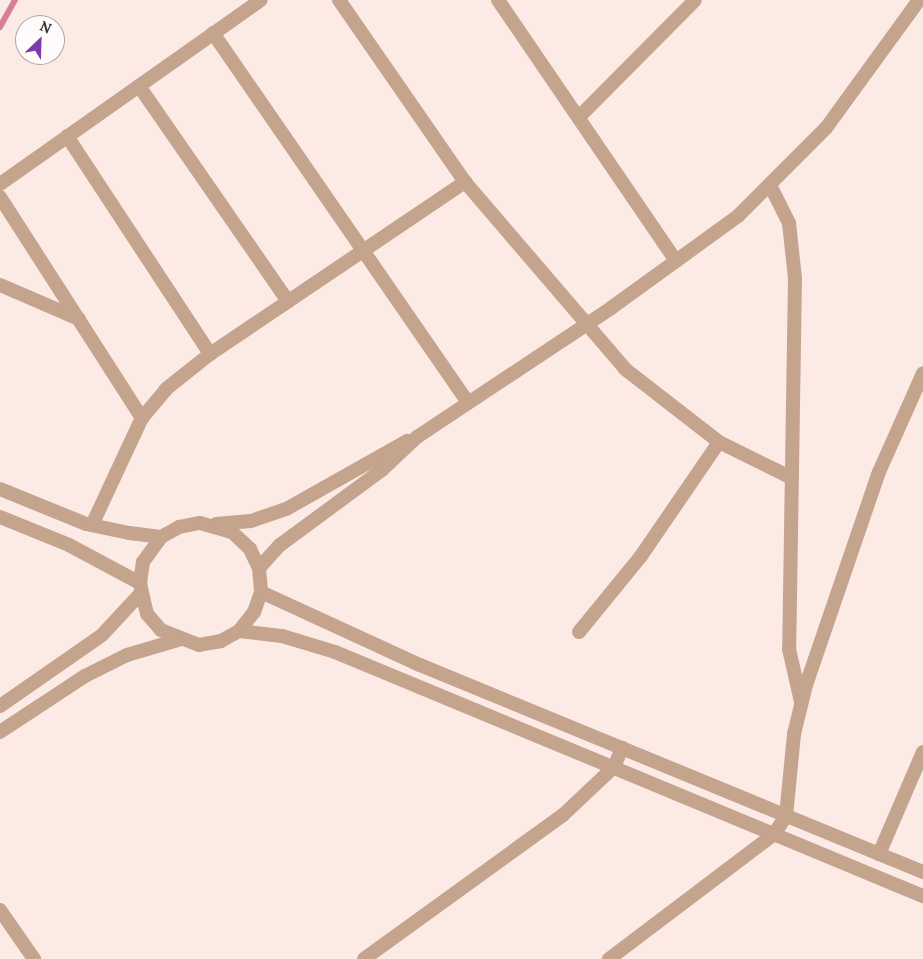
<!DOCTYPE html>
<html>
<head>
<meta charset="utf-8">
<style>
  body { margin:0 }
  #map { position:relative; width:923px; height:959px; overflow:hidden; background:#fceae5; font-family:Lora,serif }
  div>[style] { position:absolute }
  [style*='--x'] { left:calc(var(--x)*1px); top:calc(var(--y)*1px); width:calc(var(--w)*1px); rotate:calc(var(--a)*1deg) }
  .stream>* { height:6px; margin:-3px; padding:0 3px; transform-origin:3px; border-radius:3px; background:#d68098 }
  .minor>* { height:14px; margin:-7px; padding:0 7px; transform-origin:7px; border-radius:7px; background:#c5a48e }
  .tertiary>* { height:14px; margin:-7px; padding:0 7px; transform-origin:7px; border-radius:7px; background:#c5a48e }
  span { translate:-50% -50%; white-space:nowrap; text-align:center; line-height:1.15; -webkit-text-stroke:4.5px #fefbfa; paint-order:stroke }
  .north { position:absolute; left:15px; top:15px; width:50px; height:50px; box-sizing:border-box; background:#fefbfa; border:1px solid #aea9a8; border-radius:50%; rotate:24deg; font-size:14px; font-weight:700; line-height:20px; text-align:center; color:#362f2d }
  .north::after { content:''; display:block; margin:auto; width:18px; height:22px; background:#7c39ad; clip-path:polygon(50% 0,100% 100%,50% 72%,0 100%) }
</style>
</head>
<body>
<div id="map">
  <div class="stream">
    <div style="--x:0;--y:27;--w:31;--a:-61"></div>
  </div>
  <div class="minor">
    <div style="--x:339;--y:0;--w:221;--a:55.3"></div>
    <div style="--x:465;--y:182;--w:246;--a:49.4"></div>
    <div style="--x:625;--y:369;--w:119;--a:37.8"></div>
    <div style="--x:719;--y:442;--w:81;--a:26.3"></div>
    <div style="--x:498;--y:0;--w:316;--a:55.7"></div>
    <div style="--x:213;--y:33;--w:449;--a:55.4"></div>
    <div style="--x:139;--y:86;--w:262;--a:55.3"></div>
    <div style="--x:580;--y:116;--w:163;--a:-45.2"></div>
    <div style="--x:67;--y:136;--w:261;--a:56.7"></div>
    <div style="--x:0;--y:184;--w:319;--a:-35.2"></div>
    <div style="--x:771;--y:187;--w:40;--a:63.4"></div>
    <div style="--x:789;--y:223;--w:55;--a:83.8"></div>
    <div style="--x:795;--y:278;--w:371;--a:90.9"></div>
    <div style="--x:789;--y:649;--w:54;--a:77.2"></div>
    <div style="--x:0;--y:197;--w:263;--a:57.3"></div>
    <div style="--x:0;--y:285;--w:86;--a:23.3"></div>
    <div style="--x:92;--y:525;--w:118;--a:-65"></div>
    <div style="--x:142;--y:418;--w:38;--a:-50"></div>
    <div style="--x:166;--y:389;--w:56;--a:-38.5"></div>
    <div style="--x:210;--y:354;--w:308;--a:-34"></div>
    <div style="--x:579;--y:632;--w:98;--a:-50.8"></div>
    <div style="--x:641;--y:556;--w:138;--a:-55.6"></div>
    <div style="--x:879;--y:854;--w:111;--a:-66.7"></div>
    <div style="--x:0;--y:910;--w:60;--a:55.2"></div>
    <div style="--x:364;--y:959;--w:246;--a:-35.9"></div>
    <div style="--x:563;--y:815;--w:70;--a:-43.3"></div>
    <div style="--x:614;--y:767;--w:21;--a:-67"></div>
    <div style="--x:609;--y:959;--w:207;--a:-37.1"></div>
    <div style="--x:774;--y:834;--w:22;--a:-56"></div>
    <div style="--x:786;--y:816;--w:82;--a:-84.4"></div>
    <div style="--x:794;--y:734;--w:50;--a:-76.2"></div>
    <div style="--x:806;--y:685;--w:225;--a:-71.1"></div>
    <div style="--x:879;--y:472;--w:108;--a:-66"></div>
  </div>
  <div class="tertiary">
    <div style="--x:0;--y:489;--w:93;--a:22.1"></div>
    <div style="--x:86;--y:524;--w:44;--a:11.8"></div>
    <div style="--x:129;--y:533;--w:32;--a:7"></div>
    <div style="--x:161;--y:537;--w:21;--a:-29"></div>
    <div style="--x:179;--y:527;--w:21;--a:-11"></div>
    <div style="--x:200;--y:523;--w:33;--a:16"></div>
    <div style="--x:232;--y:532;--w:25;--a:43"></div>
    <div style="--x:250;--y:549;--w:21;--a:65"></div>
    <div style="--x:259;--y:568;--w:24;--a:85"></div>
    <div style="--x:261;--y:592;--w:21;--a:109"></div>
    <div style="--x:254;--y:612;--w:24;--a:128"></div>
    <div style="--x:239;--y:631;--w:21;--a:151"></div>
    <div style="--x:221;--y:641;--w:22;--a:170"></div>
    <div style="--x:199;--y:645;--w:41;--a:-158.5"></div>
    <div style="--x:161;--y:630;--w:21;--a:-131"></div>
    <div style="--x:147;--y:614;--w:32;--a:-103"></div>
    <div style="--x:140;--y:583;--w:21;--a:-82"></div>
    <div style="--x:143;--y:562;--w:31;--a:-54"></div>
    <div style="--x:0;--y:517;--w:74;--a:22.1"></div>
    <div style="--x:69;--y:545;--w:81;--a:28.2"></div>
    <div style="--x:216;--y:524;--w:35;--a:-5"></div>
    <div style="--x:251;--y:521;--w:39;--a:-19"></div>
    <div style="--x:288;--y:508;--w:137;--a:-29.4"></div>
    <div style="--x:259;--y:568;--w:31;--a:-48"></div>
    <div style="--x:280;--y:545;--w:128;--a:-36.4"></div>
    <div style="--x:383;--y:469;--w:47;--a:-43.3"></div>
    <div style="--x:417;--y:437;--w:233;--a:-33.6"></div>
    <div style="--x:611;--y:308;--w:157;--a:-35.9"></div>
    <div style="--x:738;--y:216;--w:124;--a:-45"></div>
    <div style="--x:826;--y:128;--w:158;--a:-54"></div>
    <div style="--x:261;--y:592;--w:175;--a:24.7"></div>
    <div style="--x:420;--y:665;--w:544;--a:22.37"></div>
    <div style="--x:239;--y:631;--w:43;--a:6.6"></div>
    <div style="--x:282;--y:636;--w:55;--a:16.8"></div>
    <div style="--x:335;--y:652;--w:637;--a:22.54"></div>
    <div style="--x:0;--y:706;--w:124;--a:-34.8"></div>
    <div style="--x:102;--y:635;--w:56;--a:-47.2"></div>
    <div style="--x:0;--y:732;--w:102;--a:-33.4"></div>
    <div style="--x:85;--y:676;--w:47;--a:-26.6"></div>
    <div style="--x:127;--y:655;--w:53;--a:-16.4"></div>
  </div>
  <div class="north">N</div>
</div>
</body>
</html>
